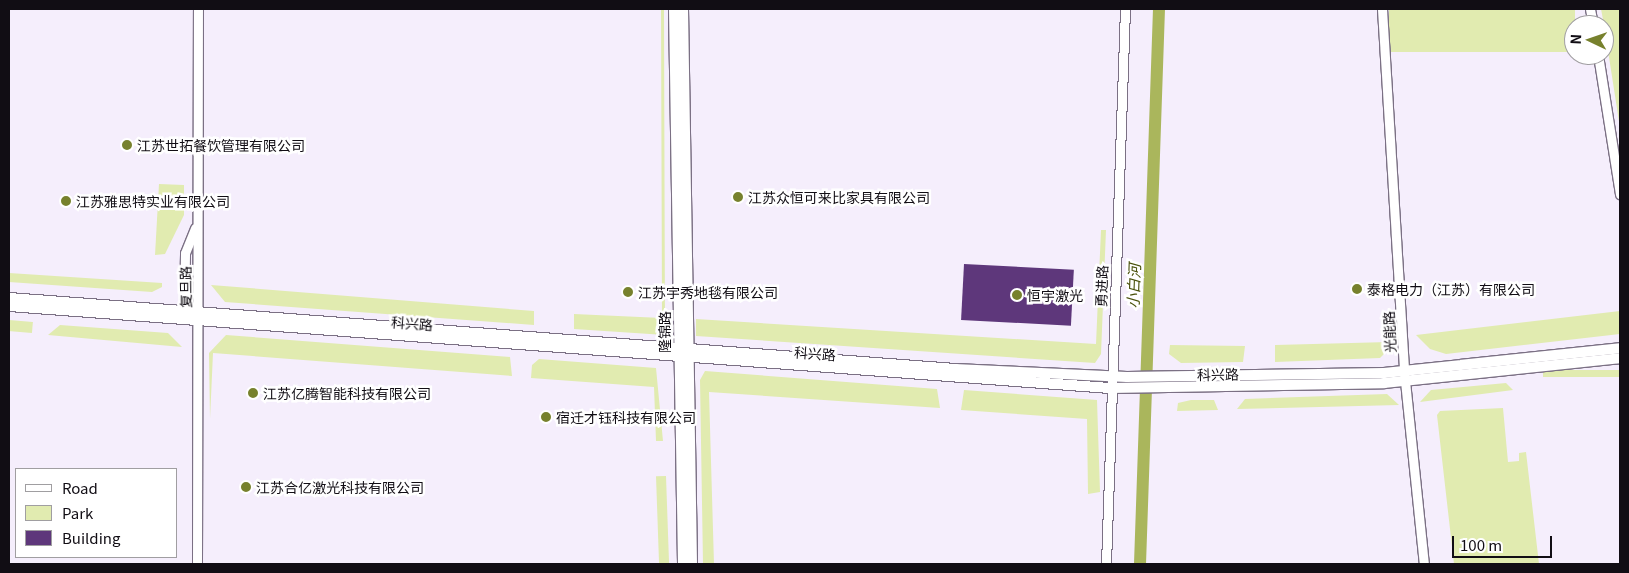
<!DOCTYPE html>
<html>
<head>
<meta charset="utf-8">
<style>
  body { margin:0 }
  #map { position:relative; width:1629px; height:573px; overflow:hidden; background:#f5eefc; font-family:Georgia,"Noto Sans SC",serif }
  div>[style] { position:absolute }
  [style*='--x'] { left:calc(var(--x)*1px); top:calc(var(--y)*1px); width:calc(var(--w)*1px); rotate:calc(var(--a)*1deg) }
  .green>* { inset:0; background:#e1ebb0; transform-origin:0 0 }
  .river>* { height:12px; margin:-6px; padding:0 6px; transform-origin:6px; border-radius:6px; background:#aab65c }
  .building>* { inset:0; background:#5e377b; transform-origin:0 0 }
  .roads { filter:drop-shadow(1px 0 #7b7084) drop-shadow(-1px 0 #7b7084) drop-shadow(0 1px #7b7084) drop-shadow(0 -1px #7b7084) }
  .tertiary>* { height:9px; margin:-4.5px; padding:0 4.5px; transform-origin:4.5px; border-radius:4.5px; background:#fff }
  .secondary>* { height:10px; margin:-5px; padding:0 5px; transform-origin:5px; border-radius:5px; background:#fff }
  .dots>* { width:14px; height:14px; translate:-50% -50%; box-sizing:border-box; border:2px solid #fff; border-radius:50% }
  span { translate:-50% -50%; white-space:nowrap; text-align:center; line-height:1.15; -webkit-text-stroke:5px #fff; paint-order:stroke }
  .poi-label { font-size:14px; color:#110d14 }
  .left { translate:0 -50%; text-align:left }
  .street-label { font-size:14px; color:#110d14 }
  .water-label { font-size:15px; color:#4a510c; font-style:italic }
  .frame { position:absolute; inset:0; border:10px solid #110d14; pointer-events:none }
  .legend { position:absolute; left:15px; top:468px; width:162px; height:90px; box-sizing:border-box; background:#fff; border:1px solid #a09ea1; margin:0; padding:6px 9px; list-style:none; font-size:15px; color:#110d14 }
  .legend li { display:flex; align-items:center; gap:10px; height:25px }
  .legend b { width:25px; border:1px solid #a09ea1 }
  .north { position:absolute; left:1564px; top:15px; width:50px; height:50px; box-sizing:border-box; background:#fff; border:1px solid #a09ea1; border-radius:50%; rotate:273deg; font-size:14px; font-weight:700; line-height:20px; text-align:center; color:#110d14 }
  .north::after { content:''; display:block; margin:auto; width:18px; height:22px; background:#77812d; clip-path:polygon(50% 0,100% 100%,50% 72%,0 100%) }
  .scale { position:absolute; left:1452px; top:536px; width:100px; height:22px; box-sizing:border-box; border:2px solid #110d14; border-top:0; padding-left:6px; font-size:15px; line-height:18px; white-space:nowrap; color:#110d14; -webkit-text-stroke:4px #fff; paint-order:stroke }
</style>
</head>
<body>
<div id="map">
  <div class="green">
    <div style="clip-path:polygon(661px 9px,664px 9px,665px 335px,574px 329px,574px 314px,662px 318px)"></div>
    <div style="left:1389px;top:9px;width:186px;height:43px"></div>
    <div style="clip-path:polygon(1601px 9px,1620px 9px,1620px 128px,1604px 25px)"></div>
    <div style="clip-path:polygon(159px 184px,184px 185px,184px 215px,165px 254px,155px 255px)"></div>
    <div style="clip-path:polygon(1101px 230px,1106px 230px,1101px 354px,1095px 363px,696px 336px,696px 319px,1096px 344px)"></div>
    <div style="clip-path:polygon(9px 273px,162px 283px,162px 287px,152px 292px,9px 282px)"></div>
    <div style="clip-path:polygon(211px 285px,534px 311px,534px 325px,225px 302px)"></div>
    <div style="clip-path:polygon(1620px 311px,1620px 334px,1446px 354px,1430px 349px,1416px 335px)"></div>
    <div style="left:9px;top:320px;width:24px;height:11px;rotate:5deg"></div>
    <div style="clip-path:polygon(60px 325px,168px 333px,182px 347px,48px 335px)"></div>
    <div style="clip-path:polygon(226px 335px,510px 357px,512px 376px,213px 353px,210px 419px,209px 353px)"></div>
    <div style="clip-path:polygon(1389px 342px,1390px 348px,1380px 358px,1275px 362px,1275px 345px)"></div>
    <div style="clip-path:polygon(1170px 345px,1245px 346px,1243px 362px,1181px 363px,1169px 354px)"></div>
    <div style="clip-path:polygon(539px 359px,656px 368px,663px 441px,656px 441px,654px 387px,531px 378px,532px 365px)"></div>
    <div style="left:1620px;top:370px;width:7px;height:77px;rotate:90deg"></div>
    <div style="clip-path:polygon(705px 371px,937px 389px,940px 408px,709px 392px,714px 564px,703px 564px,700px 380px)"></div>
    <div style="clip-path:polygon(1506px 383px,1513px 390px,1420px 402px,1431px 390px)"></div>
    <div style="clip-path:polygon(964px 390px,1097px 400px,1100px 492px,1088px 494px,1087px 419px,961px 410px)"></div>
    <div style="clip-path:polygon(1387px 394px,1399px 405px,1237px 409px,1245px 399px)"></div>
    <div style="clip-path:polygon(1191px 400px,1214px 400px,1218px 410px,1177px 411px,1178px 403px)"></div>
    <div style="clip-path:polygon(1503px 408px,1508px 462px,1519px 461px,1519px 453px,1526px 452px,1539px 564px,1454px 564px,1437px 415px,1440px 411px)"></div>
    <div style="left:666px;top:476px;width:88px;height:10px;rotate:88deg"></div>
  </div>
  <div class="river">
    <div style="--x:1140;--y:564;--w:555;--a:-88.04"></div>
  </div>
  <div class="building">
    <div style="left:964px;top:264px;width:110px;height:56px;rotate:3deg"></div>
  </div>
  <div class="roads">
    <div class="tertiary">
      <div style="--x:1382;--y:9;--w:373;--a:86.5"></div>
      <div style="--x:1405;--y:381;--w:184;--a:84.1"></div>
      <div style="--x:1590;--y:9;--w:16;--a:79"></div>
      <div style="--x:1598;--y:55;--w:141;--a:81"></div>
      <div style="--x:184;--y:318;--w:65;--a:-89.1"></div>
      <div style="--x:185;--y:253;--w:27;--a:-68"></div>
      <div style="--x:197;--y:564;--w:555;--a:-89.9"></div>
      <div style="--x:1106;--y:564;--w:555;--a:-88.04"></div>
    </div>
    <div class="secondary">
      <div style="--x:674;--y:9;--w:555;--a:89.07"></div>
      <div style="--x:683;--y:9;--w:555;--a:89.07"></div>
      <div style="--x:9;--y:298;--w:949;--a:4.29"></div>
      <div style="--x:955;--y:369;--w:172;--a:2.7"></div>
      <div style="--x:1127;--y:377;--w:257;--a:-0.9"></div>
      <div style="--x:1384;--y:373;--w:237;--a:-6"></div>
      <div style="--x:9;--y:306;--w:1105;--a:4.26"></div>
      <div style="--x:1111;--y:388;--w:273;--a:-1"></div>
      <div style="--x:1384;--y:383;--w:237;--a:-6"></div>
    </div>
  </div>
  <div class="dots">
    <div style="left:127px;top:145px;background:#77812d"></div>
    <div style="left:738px;top:197px;background:#77812d"></div>
    <div style="left:66px;top:201px;background:#77812d"></div>
    <div style="left:1357px;top:289px;background:#77812d"></div>
    <div style="left:628px;top:292px;background:#77812d"></div>
    <div style="left:1017px;top:295px;background:#77812d"></div>
    <div style="left:253px;top:393px;background:#77812d"></div>
    <div style="left:546px;top:417px;background:#77812d"></div>
    <div style="left:246px;top:487px;background:#77812d"></div>
  </div>
  <div class="poi-label">
    <span class="left" style="left:137px;top:145px">江苏世拓餐饮管理有限公司</span>
    <span class="left" style="left:748px;top:197px">江苏众恒可来比家具有限公司</span>
    <span class="left" style="left:76px;top:201px">江苏雅思特实业有限公司</span>
    <span class="left" style="left:1367px;top:289px">泰格电力（江苏）有限公司</span>
    <span class="left" style="left:638px;top:292px">江苏宇秀地毯有限公司</span>
    <span class="left" style="left:1027px;top:295px">恒宇激光</span>
    <span class="left" style="left:263px;top:393px">江苏亿腾智能科技有限公司</span>
    <span class="left" style="left:556px;top:417px">宿迁才钰科技有限公司</span>
    <span class="left" style="left:256px;top:487px">江苏合亿激光科技有限公司</span>
  </div>
  <div class="street-label">
    <span style="left:1101px;top:286px;rotate:-88deg">勇进路</span>
    <span style="left:185px;top:287px;rotate:-91deg">复旦路</span>
    <span style="left:412px;top:323px;rotate:4deg">科兴路</span>
    <span style="left:664px;top:332px;rotate:-90deg">隆锦路</span>
    <span style="left:1389px;top:332px;rotate:-93deg">光能路</span>
    <span style="left:815px;top:353px;rotate:4deg">科兴路</span>
    <span style="left:1218px;top:374px;rotate:-1deg">科兴路</span>
  </div>
  <div class="water-label">
    <span style="left:1133px;top:286px;rotate:-88deg">小白河</span>
  </div>
  <div class="frame"></div>
  <ul class="legend">
  <li><b style="height:6px;background:#fff"></b>Road</li>
  <li><b style="height:14px;background:#e1ebb0"></b>Park</li>
  <li><b style="height:14px;background:#5e377b"></b>Building</li>
  </ul>
  <div class="north">N</div>
  <div class="scale">100 m</div>
</div>
</body>
</html>
